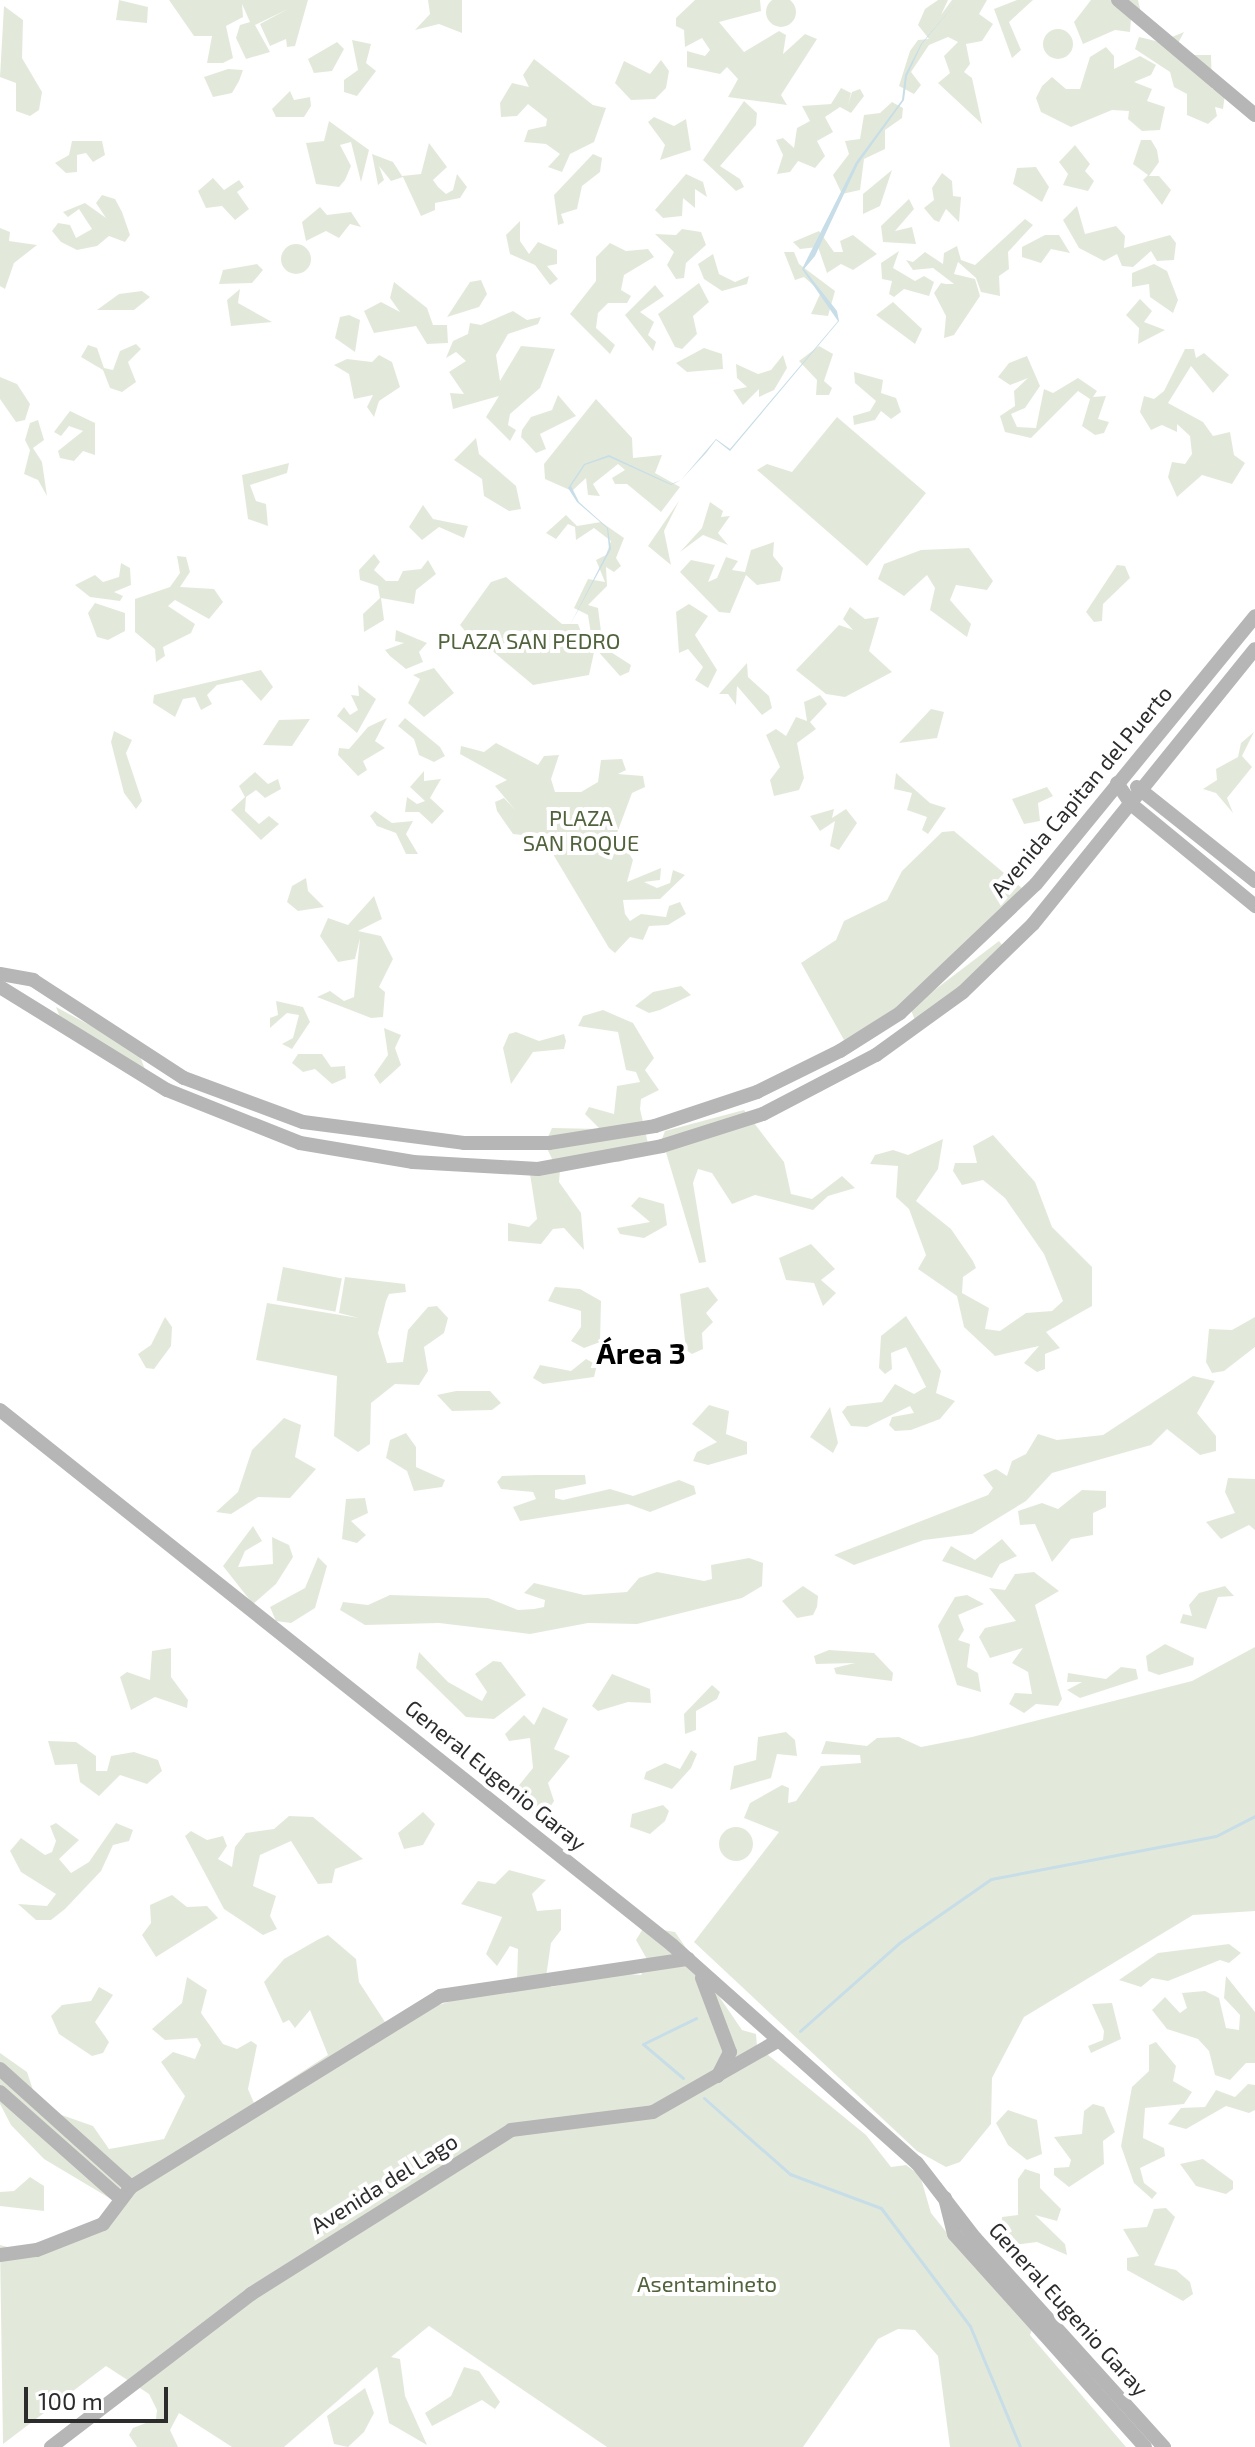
<!DOCTYPE html>
<html>
<head>
<meta charset="utf-8">
<style>
  body { margin:0 }
  #map { position:relative; width:1255px; height:2447px; overflow:hidden; background:#fff; font-family:"Exo 2",sans-serif }
  div>[style] { position:absolute }
  [style*='--x'] { left:calc(var(--x)*1px); top:calc(var(--y)*1px); width:calc(var(--w)*1px); rotate:calc(var(--a)*1deg) }
  .green>* { inset:0; background:#e3e9da; transform-origin:0 0 }
  .round { border-radius:50% }
  .water>* { inset:0; background:#c7dde7 }
  .stream>* { height:3px; margin:-1.5px; padding:0 1.5px; transform-origin:1.5px; border-radius:1.5px; background:#c7dde7 }
  .secondary>* { height:14px; margin:-7px; padding:0 7px; transform-origin:7px; border-radius:7px; background:#b6b6b6 }
  span { translate:-50% -50%; white-space:nowrap; text-align:center; line-height:1.15; -webkit-text-stroke:8px #fff; paint-order:stroke }
  .park-label { font-size:22px; color:#51633d }
  .street-label { font-size:22px; color:#2c2c2c }
  .district-label { font-size:30px; color:#000; font-weight:700 }
  .scale { position:absolute; left:24px; top:2387px; width:144px; height:36px; box-sizing:border-box; border:4px solid #2c2c2c; border-top:0; padding-left:10px; font-size:24px; line-height:28px; white-space:nowrap; color:#2c2c2c; -webkit-text-stroke:6px #fff; paint-order:stroke }
</style>
</head>
<body>
<div id="map">
  <div class="green">
    <div class="round" style="left:766px;top:-3px;width:30px;height:30px"></div>
    <div style="clip-path:polygon(119px 0,148px 7px,147px 23px,116px 20px)"></div>
    <div style="clip-path:polygon(169px 0,308px 0,295px 46px,287px 47px,286px 39px,270px 46px,260px 24px,288px 9px,255px 25px,270px 52px,246px 59px,236px 38px,240px 25px,250px 22px,242px 4px,243px 17px,226px 26px,233px 58px,223px 63px,207px 63px,212px 36px,194px 36px)"></div>
    <div style="clip-path:polygon(428px 0,462px 0,462px 33px,439px 24px,415px 30px,430px 14px)"></div>
    <div style="clip-path:polygon(695px 0,760px 0,761px 11px,719px 22px,744px 52px,779px 31px,786px 35px,783px 54px,805px 34px,817px 39px,781px 95px,787px 105px,728px 97px,738px 79px,727px 67px,720px 74px,687px 67px,687px 51px,705px 56px,710px 50px,702px 38px,685px 47px,684px 30px,676px 26px,676px 18px)"></div>
    <div style="clip-path:polygon(938px 0,948px 0,941px 15px,952px 0,987px 0,979px 14px,993px 24px,982px 41px,966px 44px,970px 64px,964px 72px,972px 78px,982px 124px,938px 83px,950px 73px,944px 56px,958px 42px,948px 37px,929px 45px,911px 72px,921px 85px,914px 94px,899px 86px,910px 51px,918px 40px,929px 39px,918px 25px,925px 9px)"></div>
    <div style="clip-path:polygon(1017px 0,1033px 0,1009px 22px,1021px 50px,1012px 58px,994px 9px)"></div>
    <div style="clip-path:polygon(1091px 0,1138px 0,1141px 13px,1114px 3px,1131px 19px,1130px 32px,1115px 30px,1083px 44px,1074px 22px)"></div>
    <div style="clip-path:polygon(4px 6px,23px 20px,22px 58px,42px 92px,39px 110px,30px 116px,16px 111px,16px 83px,0 77px)"></div>
    <div class="round" style="left:1043px;top:29px;width:30px;height:30px"></div>
    <div style="clip-path:polygon(1184px 32px,1177px 45px,1192px 55px,1211px 55px,1212px 89px,1223px 88px,1225px 94px,1223px 109px,1215px 107px,1217px 116px,1208px 124px,1187px 115px,1187px 94px,1174px 87px,1170px 72px,1135px 49px,1139px 37px,1160px 42px)"></div>
    <div style="clip-path:polygon(352px 40px,371px 44px,366px 63px,376px 71px,357px 96px,344px 92px,344px 80px,358px 70px)"></div>
    <div style="clip-path:polygon(337px 42px,344px 49px,332px 71px,314px 73px,308px 59px)"></div>
    <div style="clip-path:polygon(1106px 47px,1114px 56px,1114px 69px,1140px 56px,1156px 65px,1151px 75px,1134px 82px,1152px 89px,1147px 101px,1165px 107px,1160px 130px,1142px 131px,1128px 119px,1129px 111px,1112px 110px,1071px 127px,1041px 112px,1036px 98px,1042px 86px,1052px 77px,1066px 89px,1080px 89px,1090px 57px)"></div>
    <div style="clip-path:polygon(534px 59px,593px 105px,606px 108px,594px 142px,570px 154px,562px 172px,548px 167px,560px 154px,546px 144px,524px 142px,528px 130px,546px 126px,547px 119px,528px 104px,517px 116px,501px 117px,500px 103px,512px 83px,529px 87px,523px 75px)"></div>
    <div style="clip-path:polygon(661px 60px,669px 71px,666px 88px,655px 99px,631px 100px,615px 83px,624px 61px,650px 74px)"></div>
    <div style="clip-path:polygon(228px 69px,243px 70px,239px 81px,232px 93px,213px 97px,204px 77px)"></div>
    <div style="clip-path:polygon(841px 88px,851px 93px,848px 105px,852px 92px,860px 89px,864px 96px,851px 113px,840px 107px,825px 117px,833px 132px,817px 141px,825px 156px,815px 168px,798px 161px,790px 172px,777px 174px,783px 155px,776px 140px,783px 138px,794px 148px,797px 128px,810px 121px,802px 106px,831px 104px)"></div>
    <div style="clip-path:polygon(290px 91px,294px 100px,310px 97px,311px 106px,304px 117px,276px 117px,272px 109px)"></div>
    <div style="clip-path:polygon(744px 101px,757px 113px,756px 125px,720px 166px,740px 179px,744px 187px,736px 191px,703px 160px)"></div>
    <div style="clip-path:polygon(892px 102px,903px 108px,902px 118px,885px 130px,885px 149px,864px 159px,860px 190px,842px 194px,833px 175px,849px 154px,845px 141px,860px 139px,864px 115px,880px 113px)"></div>
    <div style="clip-path:polygon(654px 117px,674px 126px,686px 119px,691px 150px,660px 160px,665px 145px,648px 122px)"></div>
    <div style="clip-path:polygon(329px 121px,369px 150px,361px 182px,351px 142px,340px 145px,351px 166px,345px 180px,339px 187px,316px 184px,306px 143px,324px 141px)"></div>
    <div style="clip-path:polygon(1141px 140px,1151px 140px,1157px 150px,1159px 162px,1149px 176px,1159px 176px,1171px 190px,1162px 205px,1143px 180px,1148px 175px,1133px 164px)"></div>
    <div style="clip-path:polygon(72px 141px,102px 141px,105px 155px,93px 162px,86px 153px,77px 155px,77px 172px,66px 173px,55px 163px,69px 155px)"></div>
    <div style="clip-path:polygon(429px 143px,447px 167px,433px 180px,438px 187px,446px 194px,453px 190px,457px 174px,467px 187px,460px 198px,435px 203px,435px 210px,421px 216px,403px 177px,391px 181px,379px 166px,384px 180px,378px 185px,372px 154px,393px 162px,402px 176px,421px 174px)"></div>
    <div style="clip-path:polygon(1075px 145px,1090px 164px,1085px 171px,1094px 181px,1088px 191px,1063px 185px,1068px 174px,1059px 162px)"></div>
    <div style="clip-path:polygon(593px 154px,602px 158px,600px 172px,582px 186px,577px 209px,561px 214px,564px 223px,558px 225px,554px 195px)"></div>
    <div style="clip-path:polygon(1036px 167px,1049px 187px,1042px 202px,1013px 184px,1017px 168px)"></div>
    <div style="clip-path:polygon(892px 170px,880px 206px,863px 214px,863px 194px)"></div>
    <div style="clip-path:polygon(942px 173px,952px 181px,953px 196px,961px 197px,959px 222px,946px 209px,939px 222px,934px 220px,924px 208px,934px 200px,932px 188px)"></div>
    <div style="clip-path:polygon(686px 174px,703px 182px,707px 197px,695px 189px,695px 208px,683px 198px,682px 216px,663px 218px,655px 210px)"></div>
    <div style="clip-path:polygon(213px 178px,224px 190px,239px 180px,244px 187px,237px 192px,249px 209px,235px 220px,222px 206px,206px 208px,198px 191px)"></div>
    <div style="clip-path:polygon(102px 195px,115px 199px,122px 212px,130px 235px,125px 242px,109px 236px,97px 246px,77px 250px,61px 242px,52px 231px,58px 223px,70px 225px,76px 238px,92px 229px,79px 209px,68px 217px,63px 212px,85px 203px,106px 218px,96px 203px)"></div>
    <div style="clip-path:polygon(909px 199px,914px 209px,895px 231px,912px 227px,916px 244px,883px 242px,881px 226px)"></div>
    <div style="clip-path:polygon(1077px 206px,1085px 234px,1116px 226px,1125px 236px,1124px 248px,1170px 235px,1176px 243px,1174px 260px,1157px 261px,1151px 251px,1133px 267px,1122px 266px,1117px 254px,1104px 261px,1079px 248px,1063px 220px)"></div>
    <div style="clip-path:polygon(320px 207px,327px 215px,351px 212px,361px 227px,350px 224px,339px 238px,326px 231px,306px 241px,302px 222px)"></div>
    <div style="clip-path:polygon(1025px 219px,1033px 225px,1008px 252px,1009px 269px,999px 276px,1000px 296px,981px 292px,976px 278px,958px 262px,954px 274px,975px 279px,980px 296px,954px 335px,944px 338px,946px 316px,934px 293px,941px 283px,946px 284px,954px 284px,933px 268px,913px 270px,906px 260px,913px 262px,925px 252px,943px 264px,944px 253px,957px 246px,961px 260px,975px 265px)"></div>
    <div style="clip-path:polygon(520px 221px,520px 241px,529px 254px,538px 242px,557px 250px,557px 264px,547px 266px,558px 279px,550px 285px,535px 265px,510px 254px,506px 235px)"></div>
    <div style="clip-path:polygon(0 228px,10px 232px,9px 241px,37px 245px,14px 263px,5px 289px,0 286px)"></div>
    <div style="clip-path:polygon(682px 229px,701px 232px,706px 245px,686px 263px,684px 278px,676px 279px,667px 265px,674px 252px,655px 234px,676px 235px)"></div>
    <div style="clip-path:polygon(819px 231px,834px 252px,843px 252px,840px 241px,853px 235px,877px 254px,853px 270px,841px 264px,827px 273px,818px 247px,800px 249px,793px 242px)"></div>
    <div style="clip-path:polygon(1045px 235px,1059px 235px,1070px 253px,1051px 249px,1041px 263px,1022px 257px,1022px 247px)"></div>
    <div style="clip-path:polygon(610px 243px,626px 251px,648px 249px,654px 257px,624px 275px,621px 290px,631px 296px,627px 303px,608px 303px,598px 313px,596px 328px,615px 345px,610px 354px,570px 314px,596px 281px,596px 257px)"></div>
    <div class="round" style="left:281px;top:244px;width:30px;height:30px"></div>
    <div style="clip-path:polygon(899px 251px,893px 268px,915px 281px,924px 276px,934px 282px,929px 296px,904px 289px,894px 297px,889px 294px,892px 281px,882px 279px,881px 263px)"></div>
    <div style="clip-path:polygon(784px 252px,794px 252px,799px 264px,835px 291px,828px 316px,811px 314px,821px 292px,804px 277px,795px 280px)"></div>
    <div style="clip-path:polygon(713px 254px,719px 274px,735px 282px,749px 276px,747px 284px,722px 291px,704px 279px,698px 264px)"></div>
    <div style="clip-path:polygon(257px 264px,263px 270px,252px 283px,219px 284px,223px 270px)"></div>
    <div style="clip-path:polygon(1154px 264px,1167px 271px,1178px 300px,1173px 313px,1150px 297px,1149px 284px,1132px 287px,1132px 273px)"></div>
    <div style="clip-path:polygon(481px 280px,487px 294px,479px 307px,447px 317px,470px 282px)"></div>
    <div style="clip-path:polygon(394px 282px,427px 308px,433px 325px,447px 325px,448px 343px,427px 344px,416px 326px,374px 333px,364px 311px,381px 302px,400px 312px,390px 298px)"></div>
    <div style="clip-path:polygon(699px 283px,709px 302px,693px 316px,697px 334px,682px 349px,675px 347px,658px 314px)"></div>
    <div style="clip-path:polygon(655px 285px,664px 296px,640px 312px,654px 322px,648px 335px,656px 342px,653px 351px,625px 315px)"></div>
    <div style="clip-path:polygon(240px 289px,238px 303px,272px 322px,231px 326px,227px 300px)"></div>
    <div style="clip-path:polygon(142px 291px,150px 297px,134px 310px,97px 310px,119px 294px)"></div>
    <div style="clip-path:polygon(1140px 299px,1152px 311px,1144px 322px,1165px 330px,1138px 344px,1139px 328px,1126px 315px)"></div>
    <div style="clip-path:polygon(893px 302px,922px 329px,915px 344px,876px 315px)"></div>
    <div style="clip-path:polygon(513px 311px,527px 320px,541px 317px,538px 324px,508px 334px,496px 355px,500px 381px,521px 346px,555px 349px,540px 388px,510px 414px,508px 425px,516px 430px,510px 441px,486px 417px,499px 396px,453px 409px,450px 393px,464px 394px,449px 372px,466px 361px,456px 352px,446px 358px,453px 341px,468px 334px,470px 323px,481px 325px)"></div>
    <div style="clip-path:polygon(349px 315px,360px 320px,355px 352px,335px 338px,340px 317px)"></div>
    <div style="clip-path:polygon(136px 344px,141px 349px,128px 362px,136px 382px,122px 392px,110px 388px,103px 370px,81px 357px,88px 345px,97px 348px,104px 368px,113px 370px,120px 351px)"></div>
    <div style="clip-path:polygon(819px 346px,833px 354px,824px 381px,832px 388px,829px 395px,816px 395px,817px 380px,799px 361px)"></div>
    <div style="clip-path:polygon(704px 348px,722px 354px,723px 369px,687px 372px,676px 363px)"></div>
    <div style="clip-path:polygon(1185px 349px,1194px 349px,1196px 358px,1204px 353px,1229px 375px,1213px 393px,1191px 366px,1168px 403px,1203px 422px,1213px 436px,1230px 432px,1234px 455px,1245px 463px,1232px 484px,1202px 475px,1177px 497px,1168px 477px,1172px 462px,1185px 464px,1192px 454px,1190px 436px,1177px 424px,1177px 432px,1162px 425px,1151px 430px,1140px 412px,1144px 396px,1154px 399px,1164px 391px)"></div>
    <div style="clip-path:polygon(379px 355px,392px 362px,400px 387px,379px 401px,374px 417px,367px 407px,373px 395px,354px 399px,349px 374px,334px 365px,347px 359px,372px 362px)"></div>
    <div style="clip-path:polygon(783px 355px,787px 368px,774px 390px,759px 397px,759px 389px,743px 405px,733px 390px,747px 387px,737px 378px,736px 364px,758px 374px,771px 370px)"></div>
    <div style="clip-path:polygon(1027px 356px,1040px 386px,1025px 408px,1011px 414px,1017px 427px,1036px 428px,1044px 389px,1053px 393px,1078px 378px,1097px 391px,1093px 397px,1106px 396px,1098px 419px,1109px 422px,1104px 433px,1095px 435px,1082px 426px,1090px 399px,1078px 391px,1031px 438px,1005px 432px,1000px 416px,1015px 406px,1014px 391px,1028px 378px,1010px 385px,998px 377px,1009px 363px)"></div>
    <div style="clip-path:polygon(854px 372px,883px 380px,881px 393px,896px 398px,901px 412px,891px 419px,881px 411px,875px 420px,854px 425px,853px 416px,870px 411px,876px 401px,855px 383px)"></div>
    <div style="clip-path:polygon(0 377px,17px 384px,30px 404px,25px 420px,16px 422px,0 399px)"></div>
    <div style="clip-path:polygon(558px 395px,576px 416px,540px 434px,546px 449px,536px 453px,521px 437px,522px 430px,531px 417px,552px 410px)"></div>
    <div style="clip-path:polygon(596px 399px,632px 438px,633px 458px,662px 455px,655px 473px,680px 487px,661px 512px,627px 484px,615px 484px,612px 478px,625px 470px,618px 464px,593px 484px,600px 496px,588px 495px,586px 478px,572px 491px,545px 479px,544px 464px)"></div>
    <div style="clip-path:polygon(70px 411px,95px 423px,95px 455px,83px 451px,74px 461px,60px 458px,58px 451px,83px 431px,69px 426px,61px 436px,54px 432px)"></div>
    <div style="clip-path:polygon(837px 417px,926px 493px,867px 566px,757px 470px,767px 464px,792px 472px)"></div>
    <div style="clip-path:polygon(38px 420px,44px 440px,33px 448px,42px 462px,47px 496px,38px 480px,24px 474px,30px 450px,25px 440px,30px 423px)"></div>
    <div style="clip-path:polygon(476px 438px,479px 454px,516px 486px,521px 509px,509px 511px,484px 496px,482px 479px,454px 460px)"></div>
    <div style="clip-path:polygon(289px 463px,287px 473px,250px 485px,256px 501px,266px 504px,268px 526px,248px 519px,242px 475px)"></div>
    <div style="clip-path:polygon(679px 501px,664px 531px,671px 565px,648px 546px)"></div>
    <div style="clip-path:polygon(710px 502px,723px 511px,721px 517px,730px 516px,718px 533px,728px 545px,703px 535px,680px 552px,702px 528px)"></div>
    <div style="clip-path:polygon(423px 505px,433px 519px,468px 526px,464px 538px,439px 527px,422px 540px,409px 527px)"></div>
    <div style="clip-path:polygon(566px 515px,577px 526px,601px 522px,624px 538px,616px 558px,621px 566px,614px 572px,606px 567px,607px 586px,588px 605px,598px 608px,603px 647px,631px 665px,629px 672px,620px 676px,595px 648px,589px 675px,533px 685px,483px 643px,477px 645px,460px 625px,491px 582px,506px 577px,562px 624px,578px 624px,587px 647px,593px 647px,588px 615px,574px 608px,588px 579px,605px 582px,596px 560px,606px 555px,611px 541px,594px 528px,576px 540px,575px 527px,568px 524px,556px 539px,546px 533px)"></div>
    <div style="clip-path:polygon(774px 542px,773px 556px,783px 568px,780px 581px,757px 585px,746px 575px,730px 613px,719px 612px,680px 572px,691px 560px,715px 565px,708px 582px,717px 578px,726px 557px,738px 561px,732px 570px,745px 572px,751px 550px)"></div>
    <div style="clip-path:polygon(969px 548px,993px 581px,987px 590px,956px 585px,950px 600px,971px 624px,967px 637px,930px 610px,935px 588px,927px 575px,904px 596px,878px 579px,884px 564px,921px 550px)"></div>
    <div style="clip-path:polygon(374px 554px,380px 562px,374px 570px,386px 581px,398px 581px,403px 571px,421px 569px,428px 560px,436px 574px,416px 590px,414px 604px,381px 598px,384px 620px,364px 632px,363px 614px,380px 598px,378px 586px,360px 580px,359px 570px)"></div>
    <div style="clip-path:polygon(177px 556px,186px 557px,190px 572px,180px 587px,214px 589px,223px 602px,209px 619px,175px 600px,168px 606px,195px 624px,191px 633px,163px 647px,165px 656px,156px 662px,155px 649px,135px 632px,135px 599px,170px 587px,180px 573px)"></div>
    <div style="clip-path:polygon(121px 563px,130px 568px,131px 585px,114px 592px,123px 596px,120px 601px,90px 597px,75px 585px,95px 575px,103px 582px,119px 577px)"></div>
    <div style="clip-path:polygon(1117px 565px,1125px 566px,1130px 578px,1103px 604px,1102px 621px,1094px 622px,1086px 612px)"></div>
    <div style="clip-path:polygon(95px 603px,125px 613px,125px 631px,108px 640px,97px 637px,88px 613px)"></div>
    <div style="clip-path:polygon(689px 604px,708px 616px,695px 635px,717px 670px,708px 688px,695px 680px,703px 667px,688px 649px,679px 653px,676px 612px)"></div>
    <div style="clip-path:polygon(850px 607px,865px 619px,879px 617px,869px 651px,892px 672px,845px 697px,826px 694px,796px 670px,839px 625px,853px 630px,843px 619px)"></div>
    <div style="clip-path:polygon(396px 630px,427px 643px,419px 652px,423px 662px,406px 669px,390px 656px,385px 650px,404px 643px,395px 641px)"></div>
    <div style="clip-path:polygon(747px 663px,748px 677px,769px 696px,772px 708px,762px 715px,737px 686px,736px 705px,728px 694px,719px 694px)"></div>
    <div style="clip-path:polygon(434px 668px,454px 693px,424px 717px,408px 703px,420px 679px,413px 675px)"></div>
    <div style="clip-path:polygon(261px 670px,273px 687px,261px 701px,242px 680px,217px 685px,207px 695px,212px 704px,201px 710px,195px 697px,183px 699px,175px 717px,153px 703px,154px 695px)"></div>
    <div style="clip-path:polygon(358px 685px,376px 699px,357px 733px,337px 716px,344px 707px,350px 715px,358px 710px,351px 695px,359px 696px)"></div>
    <div style="clip-path:polygon(820px 695px,827px 704px,810px 722px,816px 729px,797px 743px,804px 778px,799px 790px,774px 796px,770px 780px,780px 767px,766px 735px,776px 729px,786px 736px,796px 717px,807px 721px,804px 702px)"></div>
    <div style="clip-path:polygon(931px 709px,944px 712px,937px 738px,899px 743px)"></div>
    <div style="clip-path:polygon(387px 718px,375px 741px,385px 748px,363px 761px,367px 770px,358px 776px,338px 755px,339px 748px,349px 749px,368px 727px)"></div>
    <div style="clip-path:polygon(405px 718px,440px 747px,445px 756px,434px 762px,419px 755px,414px 739px,398px 726px)"></div>
    <div style="clip-path:polygon(310px 719px,292px 746px,263px 745px,279px 720px)"></div>
    <div style="clip-path:polygon(114px 731px,132px 740px,126px 753px,142px 801px,136px 809px,124px 793px,111px 742px)"></div>
    <div style="clip-path:polygon(1254px 732px,1242px 756px,1252px 767px,1227px 798px,1233px 813px,1216px 793px,1203px 789px,1217px 780px,1216px 769px,1238px 757px,1241px 743px)"></div>
    <div style="clip-path:polygon(496px 743px,538px 765px,544px 756px,559px 755px,551px 779px,555px 792px,581px 792px,598px 782px,601px 760px,622px 759px,626px 770px,618px 774px,643px 776px,645px 787px,632px 793px,617px 833px,633px 860px,627px 882px,661px 868px,660px 880px,644px 882px,657px 888px,670px 883px,673px 870px,685px 875px,660px 899px,623px 900px,625px 914px,630px 921px,641px 914px,666px 917px,669px 906px,680px 902px,686px 914px,668px 925px,649px 926px,643px 940px,630px 937px,615px 953px,609px 948px,547px 844px,540px 837px,513px 834px,497px 811px,495px 802px,504px 798px,516px 811px,495px 786px,507px 780px,460px 754px,461px 746px,484px 752px)"></div>
    <div style="clip-path:polygon(424px 771px,424px 781px,441px 779px,430px 798px,444px 811px,432px 824px,419px 812px,405px 812px,407px 797px,417px 804px,425px 801px,410px 787px)"></div>
    <div style="clip-path:polygon(255px 772px,268px 784px,278px 779px,281px 789px,265px 798px,256px 790px,246px 797px,245px 811px,259px 824px,269px 816px,279px 824px,261px 840px,231px 810px,245px 797px,239px 786px)"></div>
    <div style="clip-path:polygon(896px 773px,930px 803px,946px 808px,928px 834px,922px 830px,927px 817px,907px 810px,912px 793px,894px 789px)"></div>
    <div style="clip-path:polygon(1047px 787px,1053px 796px,1038px 803px,1040px 821px,1024px 824px,1012px 799px)"></div>
    <div style="clip-path:polygon(834px 809px,832px 818px,846px 809px,857px 823px,839px 850px,830px 846px,835px 821px,820px 831px,810px 816px)"></div>
    <div style="clip-path:polygon(375px 811px,392px 823px,413px 821px,406px 834px,418px 854px,406px 854px,396px 833px,377px 826px,370px 816px)"></div>
    <div style="clip-path:polygon(954px 831px,1023px 889px,925px 991px,844px 1040px,801px 963px,836px 940px,844px 921px,887px 900px,902px 871px,942px 832px)"></div>
    <div style="clip-path:polygon(306px 878px,308px 891px,324px 907px,298px 911px,287px 902px,292px 886px)"></div>
    <div style="clip-path:polygon(374px 896px,382px 919px,358px 931px,381px 936px,393px 959px,379px 987px,385px 992px,383px 1017px,371px 1018px,317px 997px,330px 991px,344px 1001px,354px 997px,360px 938px,355px 959px,338px 962px,320px 936px,328px 918px,348px 925px)"></div>
    <div style="clip-path:polygon(999px 941px,1005px 949px,916px 1023px,911px 1010px,916px 1004px)"></div>
    <div style="clip-path:polygon(681px 986px,691px 995px,660px 1010px,649px 1013px,635px 1006px,653px 992px)"></div>
    <div style="clip-path:polygon(276px 1001px,303px 1007px,310px 1022px,292px 1049px,282px 1044px,293px 1038px,299px 1015px,287px 1013px,270px 1028px,270px 1018px,278px 1015px)"></div>
    <div style="clip-path:polygon(56px 1007px,138px 1051px,146px 1072px,61px 1020px)"></div>
    <div style="clip-path:polygon(603px 1010px,633px 1023px,654px 1058px,645px 1070px,659px 1090px,641px 1099px,640px 1109px,650px 1152px,619px 1162px,553px 1161px,545px 1144px,552px 1128px,600px 1129px,585px 1114px,589px 1107px,614px 1114px,617px 1086px,640px 1082px,636px 1072px,626px 1070px,618px 1032px,578px 1026px,583px 1016px)"></div>
    <div style="clip-path:polygon(384px 1028px,401px 1035px,395px 1048px,401px 1065px,380px 1084px,374px 1075px,388px 1055px)"></div>
    <div style="clip-path:polygon(516px 1032px,539px 1041px,564px 1034px,566px 1041px,564px 1049px,533px 1052px,511px 1084px,503px 1048px,509px 1034px)"></div>
    <div style="clip-path:polygon(298px 1054px,322px 1054px,331px 1067px,345px 1066px,346px 1078px,332px 1084px,315px 1069px,303px 1072px,292px 1063px)"></div>
    <div style="clip-path:polygon(744px 1110px,784px 1162px,791px 1194px,812px 1199px,842px 1176px,855px 1188px,828px 1196px,813px 1210px,755px 1195px,732px 1204px,712px 1173px,698px 1169px,693px 1183px,706px 1262px,699px 1263px,662px 1139px,665px 1131px)"></div>
    <div style="clip-path:polygon(993px 1135px,1035px 1182px,1052px 1227px,1092px 1267px,1092px 1306px,1046px 1332px,1060px 1348px,1045px 1354px,1045px 1369px,1037px 1372px,1024px 1363px,1039px 1346px,995px 1356px,964px 1327px,957px 1296px,918px 1269px,926px 1255px,909px 1209px,896px 1197px,898px 1166px,870px 1164px,875px 1155px,893px 1150px,908px 1155px,943px 1139px,938px 1169px,916px 1201px,951px 1229px,973px 1261px,976px 1268px,963px 1277px,962px 1293px,989px 1308px,985px 1329px,1000px 1331px,1026px 1313px,1052px 1311px,1063px 1301px,1044px 1254px,1005px 1198px,983px 1180px,962px 1185px,953px 1171px,955px 1163px,977px 1163px,973px 1146px)"></div>
    <div style="clip-path:polygon(560px 1170px,559px 1182px,581px 1213px,584px 1250px,564px 1228px,553px 1229px,541px 1244px,508px 1241px,508px 1223px,529px 1227px,537px 1219px,530px 1174px)"></div>
    <div style="clip-path:polygon(639px 1197px,664px 1204px,667px 1225px,644px 1238px,620px 1234px,617px 1228px,650px 1222px,631px 1206px)"></div>
    <div style="clip-path:polygon(811px 1244px,835px 1269px,821px 1280px,836px 1293px,823px 1306px,814px 1283px,786px 1280px,779px 1258px)"></div>
    <div style="left:283px;top:1267px;width:60px;height:34px;rotate:11deg"></div>
    <div style="clip-path:polygon(345px 1277px,405px 1284px,406px 1292px,389px 1294px,386px 1301px,378px 1333px,387px 1363px,403px 1362px,408px 1330px,428px 1307px,437px 1306px,448px 1318px,444px 1333px,424px 1347px,428px 1371px,419px 1385px,395px 1384px,371px 1403px,370px 1444px,358px 1452px,334px 1436px,337px 1376px,256px 1360px,267px 1303px,359px 1318px,339px 1313px)"></div>
    <div style="clip-path:polygon(555px 1287px,580px 1289px,601px 1301px,600px 1342px,584px 1348px,571px 1341px,581px 1327px,581px 1311px,548px 1301px)"></div>
    <div style="clip-path:polygon(708px 1287px,718px 1300px,706px 1313px,713px 1322px,702px 1333px,703px 1349px,692px 1354px,686px 1350px,680px 1294px)"></div>
    <div style="clip-path:polygon(906px 1316px,941px 1371px,936px 1393px,955px 1401px,940px 1419px,911px 1430px,895px 1431px,889px 1425px,892px 1417px,914px 1413px,910px 1406px,867px 1427px,851px 1426px,842px 1412px,847px 1406px,882px 1402px,895px 1384px,914px 1394px,926px 1387px,906px 1347px,891px 1353px,892px 1369px,885px 1374px,879px 1368px,881px 1336px)"></div>
    <div style="clip-path:polygon(165px 1317px,172px 1327px,171px 1346px,154px 1369px,146px 1368px,138px 1354px,151px 1345px)"></div>
    <div style="clip-path:polygon(1255px 1317px,1255px 1347px,1224px 1371px,1212px 1373px,1206px 1362px,1209px 1329px,1232px 1330px)"></div>
    <div style="clip-path:polygon(586px 1359px,597px 1365px,594px 1377px,543px 1384px,533px 1378px,540px 1365px,571px 1371px)"></div>
    <div style="clip-path:polygon(1193px 1376px,1215px 1381px,1197px 1413px,1216px 1436px,1216px 1451px,1200px 1455px,1167px 1429px,1151px 1445px,1052px 1473px,1026px 1501px,972px 1534px,924px 1540px,854px 1565px,834px 1555px,988px 1495px,993px 1488px,983px 1475px,996px 1469px,1007px 1476px,1012px 1461px,1026px 1454px,1038px 1434px,1057px 1440px,1103px 1435px)"></div>
    <div style="clip-path:polygon(456px 1391px,490px 1391px,501px 1403px,492px 1410px,452px 1411px,437px 1395px)"></div>
    <div style="clip-path:polygon(709px 1405px,729px 1411px,726px 1434px,747px 1442px,747px 1454px,708px 1465px,693px 1461px,697px 1452px,717px 1442px,692px 1424px)"></div>
    <div style="clip-path:polygon(830px 1407px,838px 1443px,833px 1453px,810px 1437px)"></div>
    <div style="clip-path:polygon(284px 1418px,301px 1425px,295px 1457px,316px 1469px,290px 1498px,258px 1497px,231px 1514px,216px 1512px,238px 1492px,252px 1450px)"></div>
    <div style="clip-path:polygon(406px 1433px,416px 1447px,416px 1467px,445px 1480px,442px 1487px,414px 1491px,407px 1471px,386px 1458px,390px 1440px)"></div>
    <div style="clip-path:polygon(537px 1475px,585px 1475px,586px 1484px,555px 1490px,555px 1498px,563px 1500px,610px 1489px,633px 1496px,679px 1480px,694px 1486px,696px 1494px,650px 1512px,628px 1504px,520px 1521px,513px 1507px,536px 1499px,533px 1492px,501px 1489px,497px 1482px,502px 1476px)"></div>
    <div style="clip-path:polygon(1228px 1478px,1255px 1479px,1255px 1530px,1249px 1525px,1221px 1539px,1206px 1522px,1235px 1513px,1225px 1492px)"></div>
    <div style="clip-path:polygon(1082px 1490px,1106px 1491px,1106px 1507px,1093px 1513px,1093px 1535px,1071px 1539px,1052px 1562px,1035px 1524px,1020px 1525px,1018px 1511px,1042px 1503px,1058px 1509px)"></div>
    <div style="clip-path:polygon(365px 1498px,368px 1513px,351px 1521px,366px 1535px,357px 1543px,342px 1539px,346px 1499px)"></div>
    <div style="clip-path:polygon(253px 1526px,262px 1541px,245px 1551px,238px 1567px,273px 1564px,272px 1537px,289px 1545px,293px 1557px,276px 1584px,253px 1604px,223px 1566px)"></div>
    <div style="clip-path:polygon(1002px 1539px,1017px 1556px,1000px 1564px,992px 1578px,942px 1561px,951px 1546px,975px 1560px)"></div>
    <div style="clip-path:polygon(318px 1557px,327px 1566px,315px 1608px,291px 1623px,276px 1621px,270px 1607px,305px 1588px)"></div>
    <div style="clip-path:polygon(749px 1558px,763px 1563px,762px 1586px,742px 1598px,637px 1624px,588px 1623px,530px 1634px,439px 1623px,365px 1625px,340px 1610px,343px 1602px,368px 1605px,390px 1595px,488px 1598px,518px 1610px,534px 1609px,544px 1607px,545px 1600px,524px 1593px,534px 1583px,584px 1595px,627px 1592px,639px 1578px,657px 1572px,704px 1581px,712px 1579px,711px 1565px)"></div>
    <div style="clip-path:polygon(1034px 1572px,1059px 1591px,1035px 1605px,1062px 1699px,1058px 1706px,1036px 1704px,1024px 1713px,1009px 1704px,1015px 1693px,1032px 1694px,1028px 1672px,1012px 1663px,1023px 1648px,990px 1658px,979px 1637px,985px 1628px,1016px 1621px,989px 1588px,1005px 1590px,1015px 1574px)"></div>
    <div style="clip-path:polygon(803px 1586px,818px 1596px,817px 1607px,813px 1615px,797px 1618px,782px 1601px)"></div>
    <div style="clip-path:polygon(1225px 1586px,1234px 1596px,1218px 1597px,1206px 1629px,1180px 1623px,1183px 1614px,1192px 1616px,1189px 1605px,1199px 1593px)"></div>
    <div style="clip-path:polygon(967px 1595px,984px 1604px,958px 1615px,964px 1630px,958px 1640px,970px 1644px,967px 1667px,978px 1673px,981px 1692px,957px 1685px,938px 1626px,955px 1597px)"></div>
    <div style="clip-path:polygon(1165px 1644px,1194px 1658px,1193px 1665px,1159px 1675px,1148px 1671px,1146px 1656px)"></div>
    <div style="clip-path:polygon(1255px 1647px,1255px 1911px,1193px 1915px,1024px 2017px,992px 2078px,991px 2124px,960px 2162px,946px 2167px,917px 2151px,694px 1942px,779px 1832px,744px 1818px,750px 1803px,782px 1785px,789px 1788px,788px 1803px,796px 1801px,821px 1766px,861px 1763px,860px 1755px,821px 1754px,826px 1741px,867px 1746px,877px 1738px,899px 1737px,921px 1747px,972px 1737px,1192px 1681px)"></div>
    <div style="clip-path:polygon(171px 1648px,171px 1677px,188px 1700px,187px 1708px,155px 1697px,131px 1710px,120px 1677px,127px 1672px,150px 1680px,152px 1651px)"></div>
    <div style="clip-path:polygon(829px 1650px,874px 1653px,893px 1673px,892px 1681px,836px 1674px,834px 1668px,855px 1663px,816px 1664px,814px 1656px)"></div>
    <div style="clip-path:polygon(419px 1652px,448px 1682px,482px 1701px,487px 1692px,475px 1674px,493px 1661px,501px 1662px,526px 1695px,494px 1719px,466px 1717px,416px 1668px)"></div>
    <div style="clip-path:polygon(1121px 1667px,1136px 1669px,1138px 1679px,1080px 1698px,1067px 1690px,1082px 1682px,1067px 1682px,1068px 1673px,1106px 1679px)"></div>
    <div style="clip-path:polygon(612px 1674px,650px 1689px,651px 1703px,628px 1702px,598px 1711px,592px 1706px)"></div>
    <div style="clip-path:polygon(712px 1685px,720px 1692px,717px 1699px,696px 1711px,696px 1730px,685px 1734px,684px 1714px)"></div>
    <div style="clip-path:polygon(543px 1707px,568px 1719px,554px 1749px,570px 1756px,548px 1783px,554px 1801px,539px 1824px,516px 1789px,533px 1768px,530px 1738px,509px 1741px,505px 1734px,524px 1715px,534px 1725px)"></div>
    <div style="clip-path:polygon(786px 1732px,795px 1740px,797px 1756px,777px 1754px,771px 1778px,730px 1790px,734px 1766px,756px 1760px,758px 1737px)"></div>
    <div style="clip-path:polygon(48px 1741px,76px 1742px,96px 1756px,96px 1771px,107px 1771px,111px 1756px,134px 1752px,158px 1760px,162px 1771px,147px 1784px,120px 1775px,99px 1796px,80px 1782px,77px 1764px,55px 1765px)"></div>
    <div style="clip-path:polygon(691px 1750px,697px 1754px,691px 1768px,672px 1789px,644px 1779px,646px 1772px,665px 1763px,680px 1769px)"></div>
    <div style="clip-path:polygon(663px 1805px,669px 1811px,665px 1821px,650px 1834px,630px 1827px,632px 1814px)"></div>
    <div style="clip-path:polygon(423px 1812px,435px 1824px,423px 1845px,404px 1849px,398px 1833px)"></div>
    <div style="clip-path:polygon(289px 1816px,313px 1817px,363px 1859px,335px 1869px,332px 1883px,318px 1884px,291px 1841px,260px 1855px,253px 1886px,276px 1896px,270px 1916px,277px 1929px,263px 1935px,224px 1909px,185px 1836px,191px 1831px,207px 1840px,223px 1836px,227px 1846px,218px 1859px,232px 1867px,235px 1847px,246px 1833px,274px 1829px)"></div>
    <div style="clip-path:polygon(56px 1823px,79px 1840px,59px 1859px,71px 1873px,89px 1862px,116px 1823px,133px 1830px,129px 1841px,113px 1845px,101px 1871px,65px 1909px,51px 1920px,36px 1920px,18px 1904px,47px 1906px,56px 1894px,21px 1872px,10px 1851px,21px 1838px,45px 1855px,52px 1852px,56px 1841px,50px 1826px)"></div>
    <div class="round" style="left:719px;top:1827px;width:34px;height:34px"></div>
    <div style="clip-path:polygon(509px 1870px,546px 1880px,532px 1894px,537px 1911px,561px 1909px,561px 1930px,551px 1943px,546px 1977px,551px 1987px,616px 1973px,641px 1975px,648px 1961px,636px 1940px,644px 1927px,675px 1932px,742px 2030px,756px 2034px,757px 2046px,866px 2135px,891px 2167px,906px 2165px,920px 2175px,931px 2213px,947px 2233px,958px 2224px,1033px 2327px,1030px 2335px,1126px 2447px,950px 2447px,938px 2356px,915px 2330px,898px 2329px,878px 2339px,803px 2447px,607px 2447px,429px 2326px,391px 2357px,400px 2359px,405px 2396px,427px 2445px,389px 2423px,377px 2367px,284px 2447px,232px 2447px,179px 2413px,170px 2430px,178px 2447px,137px 2447px,129px 2435px,133px 2428px,156px 2419px,157px 2410px,149px 2394px,106px 2366px,3px 2444px,0 2245px,22px 2251px,108px 2218px,116px 2202px,44px 2159px,11px 2125px,0 2104px,0 2053px,27px 2072px,34px 2093px,56px 2113px,93px 2126px,109px 2149px,164px 2139px,185px 2096px,161px 2062px,173px 2052px,195px 2059px,201px 2045px,197px 2038px,165px 2040px,152px 2029px,182px 2003px,187px 1977px,207px 1990px,201px 2013px,223px 2044px,237px 2049px,251px 2041px,257px 2045px,248px 2089px,254px 2103px,328px 2055px,310px 2010px,295px 2028px,289px 2020px,283px 2023px,264px 1982px,284px 1959px,319px 1939px,328px 1935px,356px 1959px,359px 1982px,385px 2022px,517px 1980px,518px 1949px,510px 1946px,497px 1966px,486px 1954px,502px 1917px,461px 1904px,478px 1881px,495px 1884px)"></div>
    <div style="clip-path:polygon(172px 1895px,187px 1907px,207px 1906px,218px 1918px,156px 1957px,142px 1935px,151px 1923px,150px 1905px)"></div>
    <div style="clip-path:polygon(1229px 1944px,1241px 1953px,1229px 1963px,1220px 1960px,1168px 1981px,1152px 1978px,1141px 1987px,1119px 1980px,1158px 1953px)"></div>
    <div style="clip-path:polygon(1226px 1976px,1255px 2012px,1255px 2063px,1246px 2063px,1230px 2080px,1215px 2075px,1209px 2051px,1198px 2039px,1167px 2029px,1152px 2010px,1165px 1997px,1180px 2013px,1187px 2008px,1182px 1993px,1205px 1991px,1219px 1998px,1226px 2028px,1239px 2030px,1240px 2015px,1224px 1998px)"></div>
    <div style="clip-path:polygon(99px 1987px,113px 1995px,95px 2022px,109px 2042px,103px 2053px,92px 2056px,59px 2034px,51px 2016px,62px 2005px,91px 2001px)"></div>
    <div style="clip-path:polygon(1112px 2003px,1121px 2039px,1091px 2053px,1088px 2046px,1103px 2040px,1104px 2031px,1092px 2004px)"></div>
    <div style="clip-path:polygon(1156px 2042px,1176px 2066px,1173px 2081px,1192px 2092px,1184px 2104px,1145px 2108px,1143px 2138px,1164px 2148px,1165px 2156px,1140px 2168px,1144px 2183px,1157px 2193px,1152px 2199px,1134px 2183px,1121px 2146px,1132px 2087px,1149px 2071px,1149px 2045px)"></div>
    <div style="clip-path:polygon(1248px 2084px,1255px 2085px,1255px 2110px,1249px 2113px,1226px 2106px,1186px 2129px,1168px 2124px,1181px 2108px,1205px 2107px,1216px 2090px,1235px 2097px)"></div>
    <div style="clip-path:polygon(1093px 2104px,1104px 2107px,1115px 2132px,1103px 2141px,1104px 2164px,1069px 2187px,1054px 2175px,1054px 2168px,1069px 2167px,1071px 2160px,1054px 2137px,1082px 2134px,1084px 2111px)"></div>
    <div style="clip-path:polygon(1008px 2110px,1037px 2120px,1042px 2154px,1027px 2160px,1008px 2145px,996px 2123px)"></div>
    <div style="clip-path:polygon(1203px 2159px,1233px 2181px,1233px 2189px,1226px 2194px,1196px 2186px,1180px 2164px)"></div>
    <div style="clip-path:polygon(1025px 2169px,1040px 2174px,1040px 2188px,1061px 2209px,1057px 2221px,1035px 2215px,1065px 2244px,1067px 2255px,1037px 2242px,1015px 2245px,1001px 2229px,1002px 2217px,1018px 2215px,1018px 2179px)"></div>
    <div style="clip-path:polygon(30px 2177px,44px 2186px,44px 2211px,0 2206px,0 2192px,14px 2191px)"></div>
    <div style="clip-path:polygon(1154px 2209px,1166px 2208px,1175px 2217px,1154px 2265px,1176px 2270px,1190px 2282px,1193px 2294px,1183px 2301px,1127px 2270px,1127px 2258px,1139px 2256px,1123px 2229px,1147px 2227px)"></div>
    <div style="clip-path:polygon(464px 2367px,479px 2371px,500px 2402px,495px 2409px,482px 2400px,432px 2426px,425px 2413px,451px 2396px)"></div>
    <div style="clip-path:polygon(365px 2388px,374px 2413px,364px 2432px,348px 2447px,334px 2444px,327px 2416px)"></div>
  </div>
  <div class="water">
    <div style="clip-path:polygon(958px 0,922px 44px,907px 76px,904px 100px,858px 164px,815px 256px,804px 269px,837px 311px,839px 321px,730px 451px,716px 440px,706px 453px,681px 480px,671px 485px,609px 457px,585px 465px,571px 486px,579px 502px,608px 528px,611px 549px,569px 627px,609px 549px,607px 528px,577px 502px,568px 488px,584px 464px,609px 455px,671px 484px,681px 480px,716px 439px,730px 449px,838px 321px,802px 269px,856px 162px,902px 100px,905px 75px,921px 44px)"></div>
  </div>
  <div class="stream">
    <div style="--x:800;--y:2031;--w:132;--a:-41.6"></div>
    <div style="--x:899;--y:1943;--w:112;--a:-34.8"></div>
    <div style="--x:991;--y:1879;--w:229;--a:-10.8"></div>
    <div style="--x:1216;--y:1836;--w:44;--a:-27.1"></div>
    <div style="--x:683;--y:2078;--w:52;--a:-139.6"></div>
    <div style="--x:643;--y:2044;--w:59;--a:-26.1"></div>
    <div style="--x:704;--y:2098;--w:115;--a:41.5"></div>
    <div style="--x:790;--y:2174;--w:97;--a:20.5"></div>
    <div style="--x:881;--y:2208;--w:148;--a:53"></div>
    <div style="--x:970;--y:2326;--w:131;--a:67.5"></div>
  </div>
  <div class="secondary">
    <div style="--x:1118;--y:0;--w:179;--a:40"></div>
    <div style="--x:1117;--y:783;--w:25;--a:56"></div>
    <div style="--x:1131;--y:804;--w:161;--a:39.4"></div>
    <div style="--x:1137;--y:787;--w:151;--a:38.5"></div>
    <div style="--x:0;--y:974;--w:34;--a:10"></div>
    <div style="--x:33;--y:980;--w:180;--a:33"></div>
    <div style="--x:184;--y:1078;--w:127;--a:20.3"></div>
    <div style="--x:303;--y:1122;--w:162;--a:7.4"></div>
    <div style="--x:464;--y:1143;--w:85;--a:0"></div>
    <div style="--x:549;--y:1143;--w:107;--a:-9.1"></div>
    <div style="--x:655;--y:1126;--w:108;--a:-18.4"></div>
    <div style="--x:757;--y:1092;--w:93;--a:-26.3"></div>
    <div style="--x:840;--y:1051;--w:71;--a:-32.3"></div>
    <div style="--x:900;--y:1013;--w:187;--a:-43.5"></div>
    <div style="--x:1036;--y:884;--w:346;--a:-50.7"></div>
    <div style="--x:0;--y:987;--w:196;--a:31.7"></div>
    <div style="--x:167;--y:1090;--w:143;--a:21.7"></div>
    <div style="--x:300;--y:1143;--w:115;--a:9.5"></div>
    <div style="--x:413;--y:1162;--w:125;--a:3.2"></div>
    <div style="--x:538;--y:1169;--w:126;--a:-10.5"></div>
    <div style="--x:662;--y:1146;--w:106;--a:-17.6"></div>
    <div style="--x:763;--y:1114;--w:127;--a:-27.6"></div>
    <div style="--x:876;--y:1055;--w:107;--a:-35.9"></div>
    <div style="--x:963;--y:992;--w:98;--a:-44.2"></div>
    <div style="--x:1033;--y:924;--w:353;--a:-51.1"></div>
    <div style="--x:0;--y:1410;--w:859;--a:38.52"></div>
    <div style="--x:672;--y:1945;--w:328;--a:41.7"></div>
    <div style="--x:917;--y:2163;--w:95;--a:52.3"></div>
    <div style="--x:975;--y:2238;--w:282;--a:47.9"></div>
    <div style="--x:702;--y:1978;--w:79;--a:69.3"></div>
    <div style="--x:730;--y:2052;--w:27;--a:117"></div>
    <div style="--x:0;--y:2069;--w:176;--a:42"></div>
    <div style="--x:0;--y:2092;--w:162;--a:41.5"></div>
    <div style="--x:945;--y:2198;--w:37;--a:76"></div>
    <div style="--x:954;--y:2234;--w:286;--a:48.1"></div>
    <div style="--x:0;--y:2255;--w:37;--a:-8"></div>
    <div style="--x:37;--y:2250;--w:71;--a:-21.5"></div>
    <div style="--x:103;--y:2224;--w:46;--a:-52.9"></div>
    <div style="--x:131;--y:2187;--w:363;--a:-31.7"></div>
    <div style="--x:440;--y:1996;--w:251;--a:-8.5"></div>
    <div style="--x:51;--y:2447;--w:252;--a:-37.4"></div>
    <div style="--x:251;--y:2294;--w:307;--a:-32.2"></div>
    <div style="--x:511;--y:2130;--w:143;--a:-7.2"></div>
    <div style="--x:653;--y:2112;--w:145;--a:-29.7"></div>
  </div>
  <div class="park-label">
    <span style="left:529px;top:641px">PLAZA SAN PEDRO</span>
    <span style="left:581px;top:830px">PLAZA<br>SAN ROQUE</span>
    <span style="left:707px;top:2284px">Asentamineto</span>
  </div>
  <div class="street-label">
    <span style="left:1081px;top:791px;rotate:-50deg">Avenida Capitan del Puerto</span>
    <span style="left:496px;top:1775px;rotate:39deg">General Eugenio Garay</span>
    <span style="left:384px;top:2183px;rotate:-32deg">Avenida del Lago</span>
    <span style="left:1069px;top:2309px;rotate:48deg">General Eugenio Garay</span>
  </div>
  <div class="district-label">
    <span style="left:641px;top:1352px">Área 3</span>
  </div>
  <div class="scale">100 m</div>
</div>
</body>
</html>
